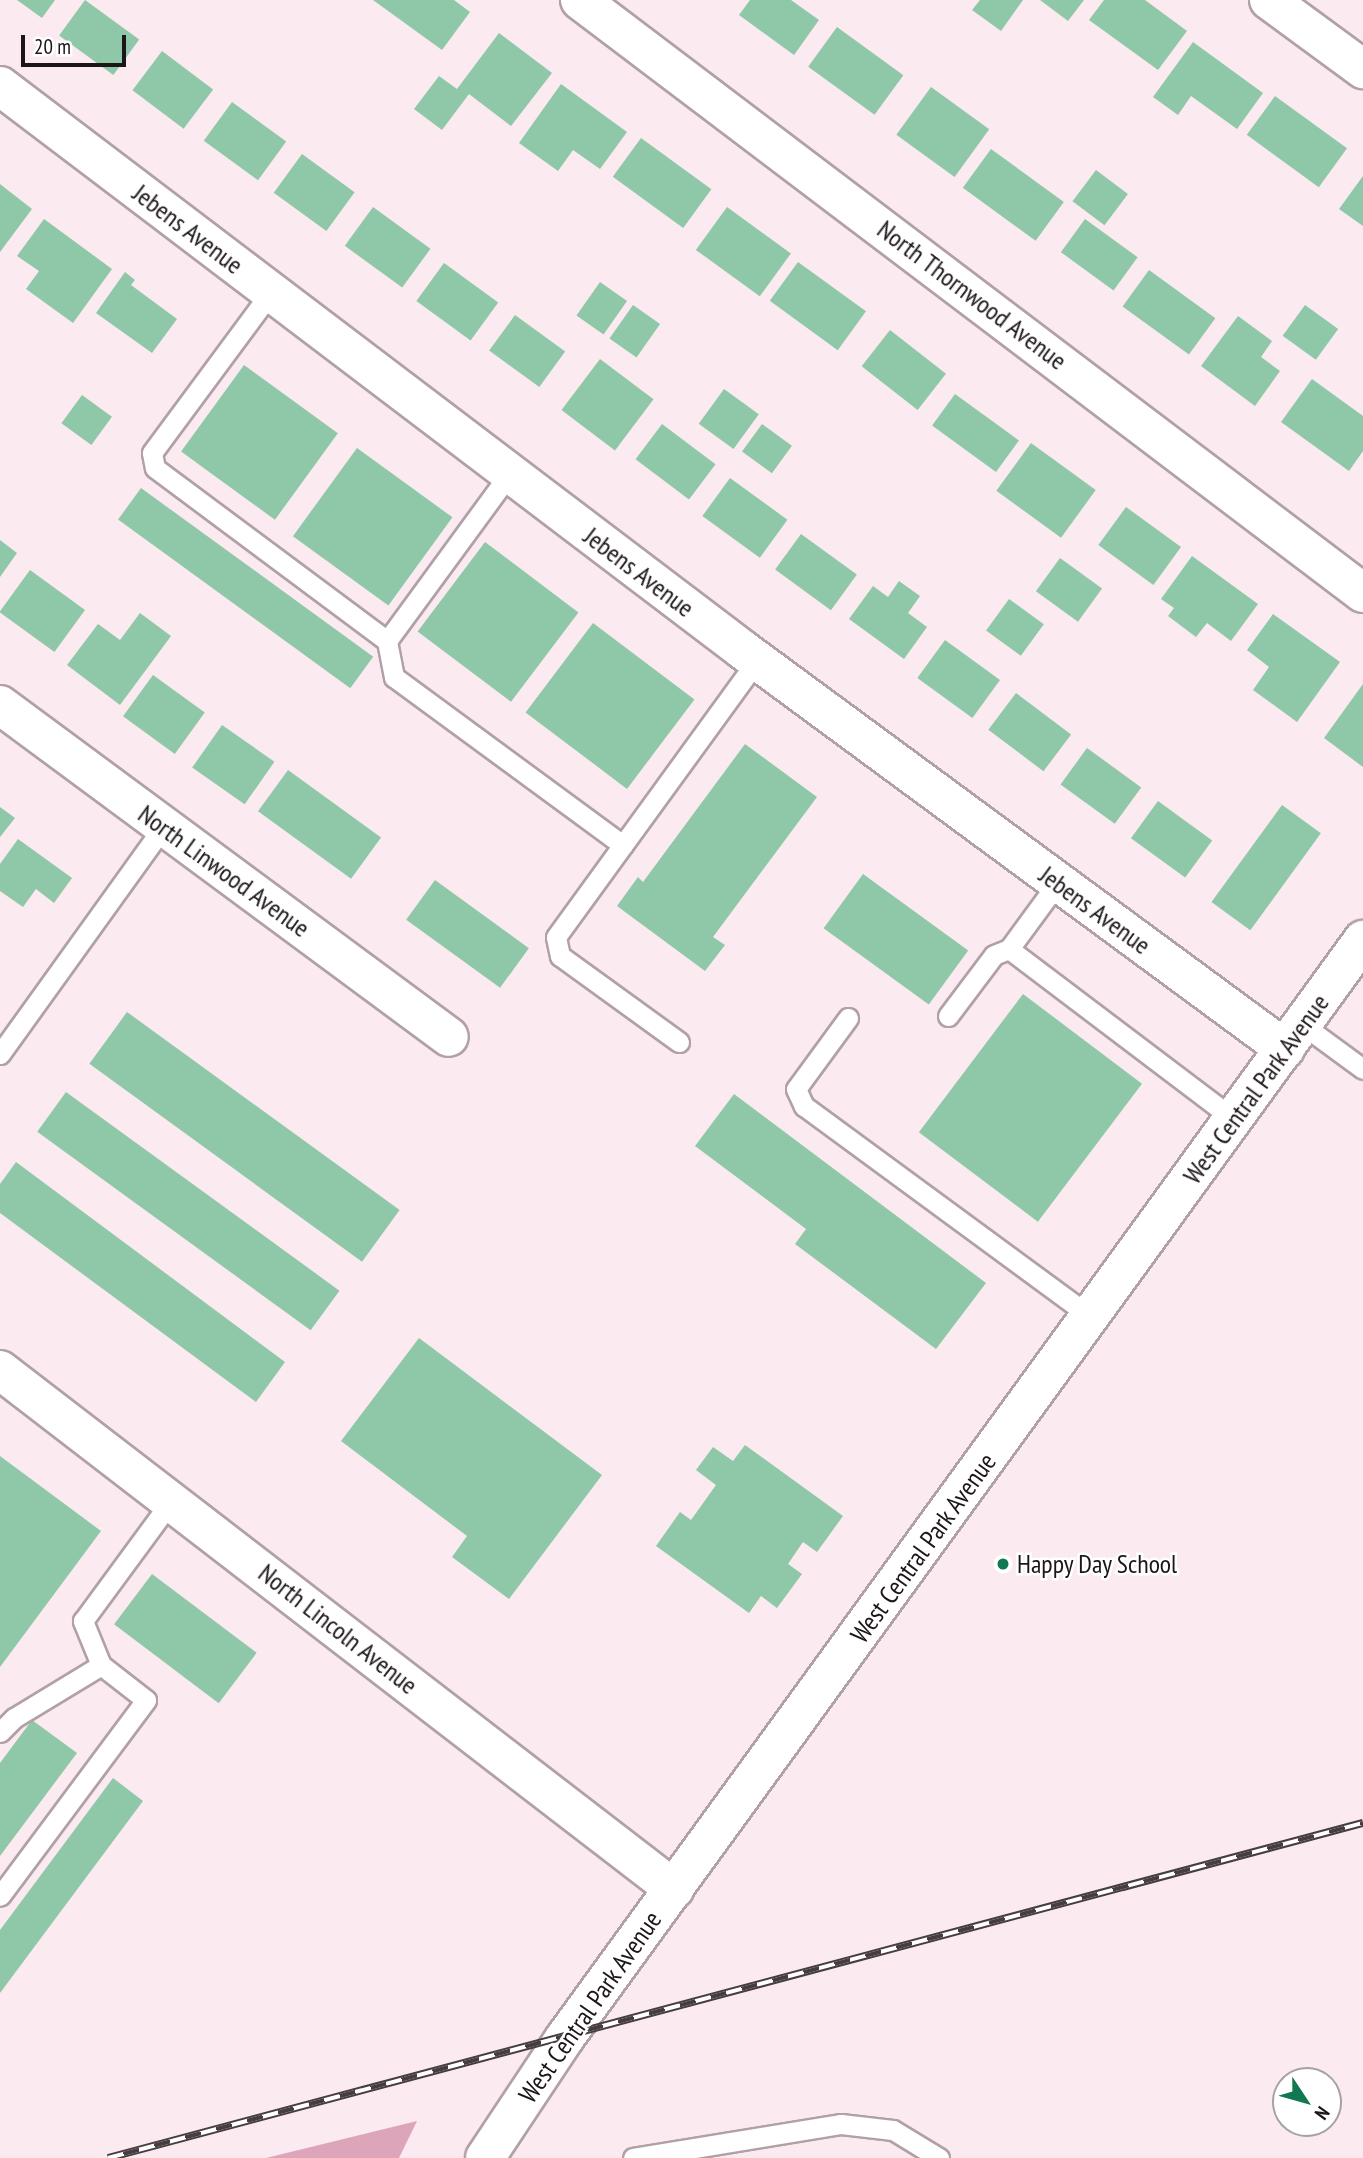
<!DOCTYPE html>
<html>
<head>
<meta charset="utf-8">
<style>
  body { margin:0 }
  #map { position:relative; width:1363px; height:2158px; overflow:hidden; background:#fbeaef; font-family:"PT Sans Narrow",sans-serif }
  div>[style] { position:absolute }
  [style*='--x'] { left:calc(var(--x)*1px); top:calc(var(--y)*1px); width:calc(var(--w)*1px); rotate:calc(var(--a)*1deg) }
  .forest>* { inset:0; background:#dda5b9 }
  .building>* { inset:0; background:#8fc7a9; transform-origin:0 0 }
  .roads { filter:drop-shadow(2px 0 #b1a1a6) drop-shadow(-2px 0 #b1a1a6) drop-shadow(0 2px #b1a1a6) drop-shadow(0 -2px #b1a1a6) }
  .lane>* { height:19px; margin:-9.5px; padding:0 9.5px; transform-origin:9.5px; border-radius:9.5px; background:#fff }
  .street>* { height:38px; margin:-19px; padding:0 19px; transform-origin:19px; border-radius:19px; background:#fff }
  .secondary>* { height:38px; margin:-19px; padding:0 19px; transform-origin:19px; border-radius:19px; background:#fff }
  .rail>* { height:8px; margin-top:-4px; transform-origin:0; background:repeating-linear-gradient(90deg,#fff 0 16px,#453d3f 0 32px); box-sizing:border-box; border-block:2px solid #453d3f }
  .dots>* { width:19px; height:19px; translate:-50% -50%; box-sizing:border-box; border:4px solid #fff; border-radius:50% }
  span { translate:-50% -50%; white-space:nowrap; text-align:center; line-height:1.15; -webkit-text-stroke:5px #fff; paint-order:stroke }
  .street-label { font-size:26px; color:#1c1618 }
  .poi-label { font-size:26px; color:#1c1618 }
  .left { translate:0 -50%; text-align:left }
  .north { position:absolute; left:1272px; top:2067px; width:70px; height:70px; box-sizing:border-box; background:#fff; border:2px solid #a4a2a3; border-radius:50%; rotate:126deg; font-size:19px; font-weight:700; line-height:28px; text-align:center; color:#1c1618 }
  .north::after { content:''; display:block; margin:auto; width:24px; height:32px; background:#117851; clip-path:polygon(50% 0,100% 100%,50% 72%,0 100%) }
  .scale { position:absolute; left:21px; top:35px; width:105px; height:32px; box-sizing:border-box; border:4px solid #1c1618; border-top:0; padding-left:9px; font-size:21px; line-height:24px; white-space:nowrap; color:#1c1618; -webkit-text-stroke:5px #fff; paint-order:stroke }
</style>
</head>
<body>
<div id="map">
  <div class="forest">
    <div style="clip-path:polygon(417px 2121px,399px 2158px,266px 2158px)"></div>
  </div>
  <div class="building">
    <div style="clip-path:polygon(17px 0,55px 0,42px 18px)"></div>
    <div style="left:85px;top:0;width:67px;height:44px;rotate:36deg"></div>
    <div style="clip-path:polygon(373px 0,454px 0,470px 12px,442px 50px)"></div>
    <div style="clip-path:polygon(750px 0,791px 0,819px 20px,794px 55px,739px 15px)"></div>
    <div style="clip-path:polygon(980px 0,1023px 0,1001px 31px,972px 10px)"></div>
    <div style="clip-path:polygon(1040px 0,1084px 0,1068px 21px)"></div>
    <div style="clip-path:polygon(1104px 0,1145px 0,1187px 31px,1158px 70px,1089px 20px)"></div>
    <div style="left:837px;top:27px;width:82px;height:49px;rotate:36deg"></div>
    <div style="clip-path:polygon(499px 33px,552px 73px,511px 126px,469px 94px,442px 130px,414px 109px,439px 76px,457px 89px)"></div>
    <div style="clip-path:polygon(1193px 42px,1263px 93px,1237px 129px,1191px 96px,1178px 115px,1153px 97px)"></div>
    <div style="left:162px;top:51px;width:64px;height:49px;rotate:37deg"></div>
    <div style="clip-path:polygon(561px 84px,627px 132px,600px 169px,573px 150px,558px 171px,519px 143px)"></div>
    <div style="left:931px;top:87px;width:72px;height:59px;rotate:36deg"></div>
    <div style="left:1275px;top:96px;width:89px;height:48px;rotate:36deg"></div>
    <div style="left:232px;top:102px;width:67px;height:48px;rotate:36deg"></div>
    <div style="left:641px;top:138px;width:87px;height:48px;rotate:36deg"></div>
    <div style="left:991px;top:149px;width:90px;height:48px;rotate:36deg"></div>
    <div style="left:302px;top:154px;width:65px;height:48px;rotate:36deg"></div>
    <div style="left:1096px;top:170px;width:40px;height:39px;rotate:37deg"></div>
    <div style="clip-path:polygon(1363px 176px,1363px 226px,1339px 209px)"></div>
    <div style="clip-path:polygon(0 184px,32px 209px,0 252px)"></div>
    <div style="left:373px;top:207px;width:71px;height:48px;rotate:36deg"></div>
    <div style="left:727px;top:207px;width:79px;height:53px;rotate:36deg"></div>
    <div style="clip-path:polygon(44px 219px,112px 269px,73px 323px,26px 289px,39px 271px,17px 256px)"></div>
    <div style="left:1085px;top:219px;width:65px;height:41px;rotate:36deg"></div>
    <div style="left:798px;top:262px;width:84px;height:48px;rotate:36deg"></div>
    <div style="left:444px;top:263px;width:67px;height:47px;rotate:36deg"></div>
    <div style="left:1149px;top:270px;width:82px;height:45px;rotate:36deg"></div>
    <div style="clip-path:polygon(125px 272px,135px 280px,131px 285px,177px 319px,152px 353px,96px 313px)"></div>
    <div style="left:600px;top:282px;width:33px;height:41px;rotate:35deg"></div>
    <div style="left:633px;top:305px;width:33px;height:41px;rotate:35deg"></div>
    <div style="left:1305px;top:305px;width:41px;height:38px;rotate:36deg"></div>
    <div style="left:515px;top:315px;width:62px;height:44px;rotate:36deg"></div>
    <div style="clip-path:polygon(1238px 316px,1272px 341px,1261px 357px,1280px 371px,1255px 406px,1201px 366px)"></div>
    <div style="left:890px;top:330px;width:71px;height:46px;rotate:38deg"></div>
    <div style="left:600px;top:359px;width:67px;height:64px;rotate:37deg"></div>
    <div style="left:244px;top:365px;width:116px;height:107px;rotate:36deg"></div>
    <div style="clip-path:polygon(1312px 379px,1363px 416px,1363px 451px,1349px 471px,1281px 422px)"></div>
    <div style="left:724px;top:389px;width:43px;height:43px;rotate:36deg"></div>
    <div style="left:955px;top:394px;width:79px;height:39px;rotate:36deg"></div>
    <div style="left:82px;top:395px;width:37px;height:35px;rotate:36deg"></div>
    <div style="left:662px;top:424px;width:67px;height:44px;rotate:37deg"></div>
    <div style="left:762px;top:424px;width:37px;height:34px;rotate:36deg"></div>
    <div style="left:1031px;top:443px;width:80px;height:59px;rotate:36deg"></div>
    <div style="left:357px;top:448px;width:118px;height:109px;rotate:36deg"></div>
    <div style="left:730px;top:478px;width:71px;height:47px;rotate:36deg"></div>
    <div style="left:141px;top:488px;width:287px;height:39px;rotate:36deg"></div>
    <div style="left:1126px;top:507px;width:68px;height:47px;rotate:36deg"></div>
    <div style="left:801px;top:534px;width:69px;height:44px;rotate:36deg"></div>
    <div style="clip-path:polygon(0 540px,17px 553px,0 577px)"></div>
    <div style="left:485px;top:542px;width:117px;height:112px;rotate:37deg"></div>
    <div style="clip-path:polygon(1192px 556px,1258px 604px,1231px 641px,1207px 623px,1196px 637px,1168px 616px,1174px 608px,1161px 599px)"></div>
    <div style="left:1060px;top:558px;width:52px;height:41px;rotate:36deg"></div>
    <div style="left:30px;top:570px;width:68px;height:52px;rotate:36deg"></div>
    <div style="clip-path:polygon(899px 581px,920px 596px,908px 613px,927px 627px,904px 659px,849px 619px,873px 586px,888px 597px)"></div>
    <div style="left:1009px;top:599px;width:43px;height:39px;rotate:36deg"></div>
    <div style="clip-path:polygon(140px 613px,171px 636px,120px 705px,67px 665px,98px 624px,120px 640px)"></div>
    <div style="clip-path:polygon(1273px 614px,1340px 662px,1297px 722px,1253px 690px,1269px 667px,1247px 650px)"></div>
    <div style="left:593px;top:623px;width:127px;height:112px;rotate:37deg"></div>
    <div style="left:945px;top:640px;width:68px;height:47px;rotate:36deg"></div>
    <div style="left:153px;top:675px;width:64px;height:51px;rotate:36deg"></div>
    <div style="clip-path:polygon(1363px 684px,1363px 767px,1324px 738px)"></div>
    <div style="left:1016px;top:693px;width:69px;height:46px;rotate:37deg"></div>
    <div style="left:222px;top:725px;width:64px;height:52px;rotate:35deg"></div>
    <div style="clip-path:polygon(745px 744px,817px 797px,713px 937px,725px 945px,705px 971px,617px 906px,638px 877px,643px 882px)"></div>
    <div style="left:1087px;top:748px;width:67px;height:45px;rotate:36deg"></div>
    <div style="left:288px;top:770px;width:115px;height:51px;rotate:36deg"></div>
    <div style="left:1158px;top:801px;width:67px;height:46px;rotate:36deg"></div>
    <div style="left:1282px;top:805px;width:48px;height:120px;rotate:36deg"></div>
    <div style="clip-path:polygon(0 807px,15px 818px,0 837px)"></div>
    <div style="clip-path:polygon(18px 839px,72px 878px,54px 903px,36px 889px,23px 907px,0 891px,0 864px)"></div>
    <div style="left:863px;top:874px;width:130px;height:67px;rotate:36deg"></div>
    <div style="left:435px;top:880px;width:116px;height:49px;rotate:36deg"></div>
    <div style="left:1023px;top:994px;width:149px;height:173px;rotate:37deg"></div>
    <div style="left:127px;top:1012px;width:337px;height:64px;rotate:36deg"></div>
    <div style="left:66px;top:1092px;width:338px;height:49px;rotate:36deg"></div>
    <div style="clip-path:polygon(734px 1094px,986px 1283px,936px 1349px,795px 1244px,806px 1229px,695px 1146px)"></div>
    <div style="clip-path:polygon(16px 1162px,285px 1362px,256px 1402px,0 1213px,0 1184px)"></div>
    <div style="clip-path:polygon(419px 1338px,602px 1475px,509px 1599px,452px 1557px,467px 1536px,341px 1441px)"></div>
    <div style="clip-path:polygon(745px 1445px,843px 1516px,817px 1552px,803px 1542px,788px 1564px,802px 1574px,777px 1608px,761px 1596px,749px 1613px,656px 1546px,680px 1512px,691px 1520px,716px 1485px,696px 1470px,713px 1447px,733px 1461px)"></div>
    <div style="clip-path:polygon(0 1456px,101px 1531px,0 1667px)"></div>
    <div style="left:152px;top:1574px;width:131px;height:63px;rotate:37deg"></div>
    <div style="clip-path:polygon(32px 1720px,77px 1753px,0 1856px,0 1763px)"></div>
    <div style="clip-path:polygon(113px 1778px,143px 1801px,0 1993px,0 1930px)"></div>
  </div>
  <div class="roads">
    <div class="lane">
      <div style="--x:271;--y:292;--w:200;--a:126.5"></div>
      <div style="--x:152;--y:453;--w:15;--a:79"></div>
      <div style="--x:155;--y:468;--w:289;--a:36.7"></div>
      <div style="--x:387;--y:641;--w:208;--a:-53.8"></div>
      <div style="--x:387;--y:641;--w:37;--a:79"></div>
      <div style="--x:394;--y:677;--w:284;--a:36.3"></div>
      <div style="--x:1009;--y:949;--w:83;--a:-53.8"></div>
      <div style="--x:948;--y:1016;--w:76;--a:-53"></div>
      <div style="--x:994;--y:955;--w:16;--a:-22"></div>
      <div style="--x:1009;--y:949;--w:282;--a:37.1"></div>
      <div style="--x:848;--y:1018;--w:88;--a:126.2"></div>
      <div style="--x:796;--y:1089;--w:19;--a:65"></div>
      <div style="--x:804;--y:1106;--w:356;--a:36.3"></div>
      <div style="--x:1303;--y:1025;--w:74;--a:36.3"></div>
      <div style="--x:679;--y:1042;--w:147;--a:-144.1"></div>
      <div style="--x:560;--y:956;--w:19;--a:-102"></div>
      <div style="--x:556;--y:937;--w:342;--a:-54"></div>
      <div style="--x:0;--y:1054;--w:279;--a:-54.3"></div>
      <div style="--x:101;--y:1665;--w:48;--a:-112.2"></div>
      <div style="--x:83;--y:1621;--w:150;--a:-53.7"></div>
      <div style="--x:0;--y:1732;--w:20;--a:-45"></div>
      <div style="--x:14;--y:1718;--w:102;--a:-31.3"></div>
      <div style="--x:101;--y:1665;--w:57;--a:37.9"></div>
      <div style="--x:146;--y:1700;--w:244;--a:126.7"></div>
      <div style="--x:633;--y:2158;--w:211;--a:-9.3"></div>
      <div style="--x:841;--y:2124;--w:52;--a:6.6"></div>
      <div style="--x:893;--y:2130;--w:54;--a:31.3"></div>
    </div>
    <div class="street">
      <div style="--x:580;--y:0;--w:982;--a:37.14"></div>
      <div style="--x:1269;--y:0;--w:117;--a:36.3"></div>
      <div style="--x:0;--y:86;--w:933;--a:37.2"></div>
      <div style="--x:743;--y:650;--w:673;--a:36.36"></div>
      <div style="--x:0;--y:705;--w:558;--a:36.48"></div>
    </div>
    <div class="secondary">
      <div style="--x:0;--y:1370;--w:851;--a:37.6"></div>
      <div style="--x:485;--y:2158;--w:143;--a:-56.4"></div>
      <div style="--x:564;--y:2039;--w:1359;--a:-53.98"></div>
    </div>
  </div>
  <div class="rail">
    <div style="--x:108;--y:2158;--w:1299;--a:-14.95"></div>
  </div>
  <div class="dots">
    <div style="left:1003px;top:1564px;background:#117851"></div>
  </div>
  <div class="street-label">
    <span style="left:188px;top:229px;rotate:37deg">Jebens Avenue</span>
    <span style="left:972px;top:295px;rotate:37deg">North Thornwood Avenue</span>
    <span style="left:639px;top:572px;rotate:37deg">Jebens Avenue</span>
    <span style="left:224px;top:871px;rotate:36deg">North Linwood Avenue</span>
    <span style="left:1095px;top:910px;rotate:36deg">Jebens Avenue</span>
    <span style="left:1256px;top:1089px;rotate:-54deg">West Central Park Avenue</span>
    <span style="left:923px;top:1548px;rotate:-54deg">West Central Park Avenue</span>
    <span style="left:338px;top:1629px;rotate:38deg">North Lincoln Avenue</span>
    <span style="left:590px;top:2007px;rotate:-55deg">West Central Park Avenue</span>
  </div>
  <div class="poi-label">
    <span class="left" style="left:1017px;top:1564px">Happy Day School</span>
  </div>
  <div class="north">N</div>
  <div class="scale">20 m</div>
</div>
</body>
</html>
